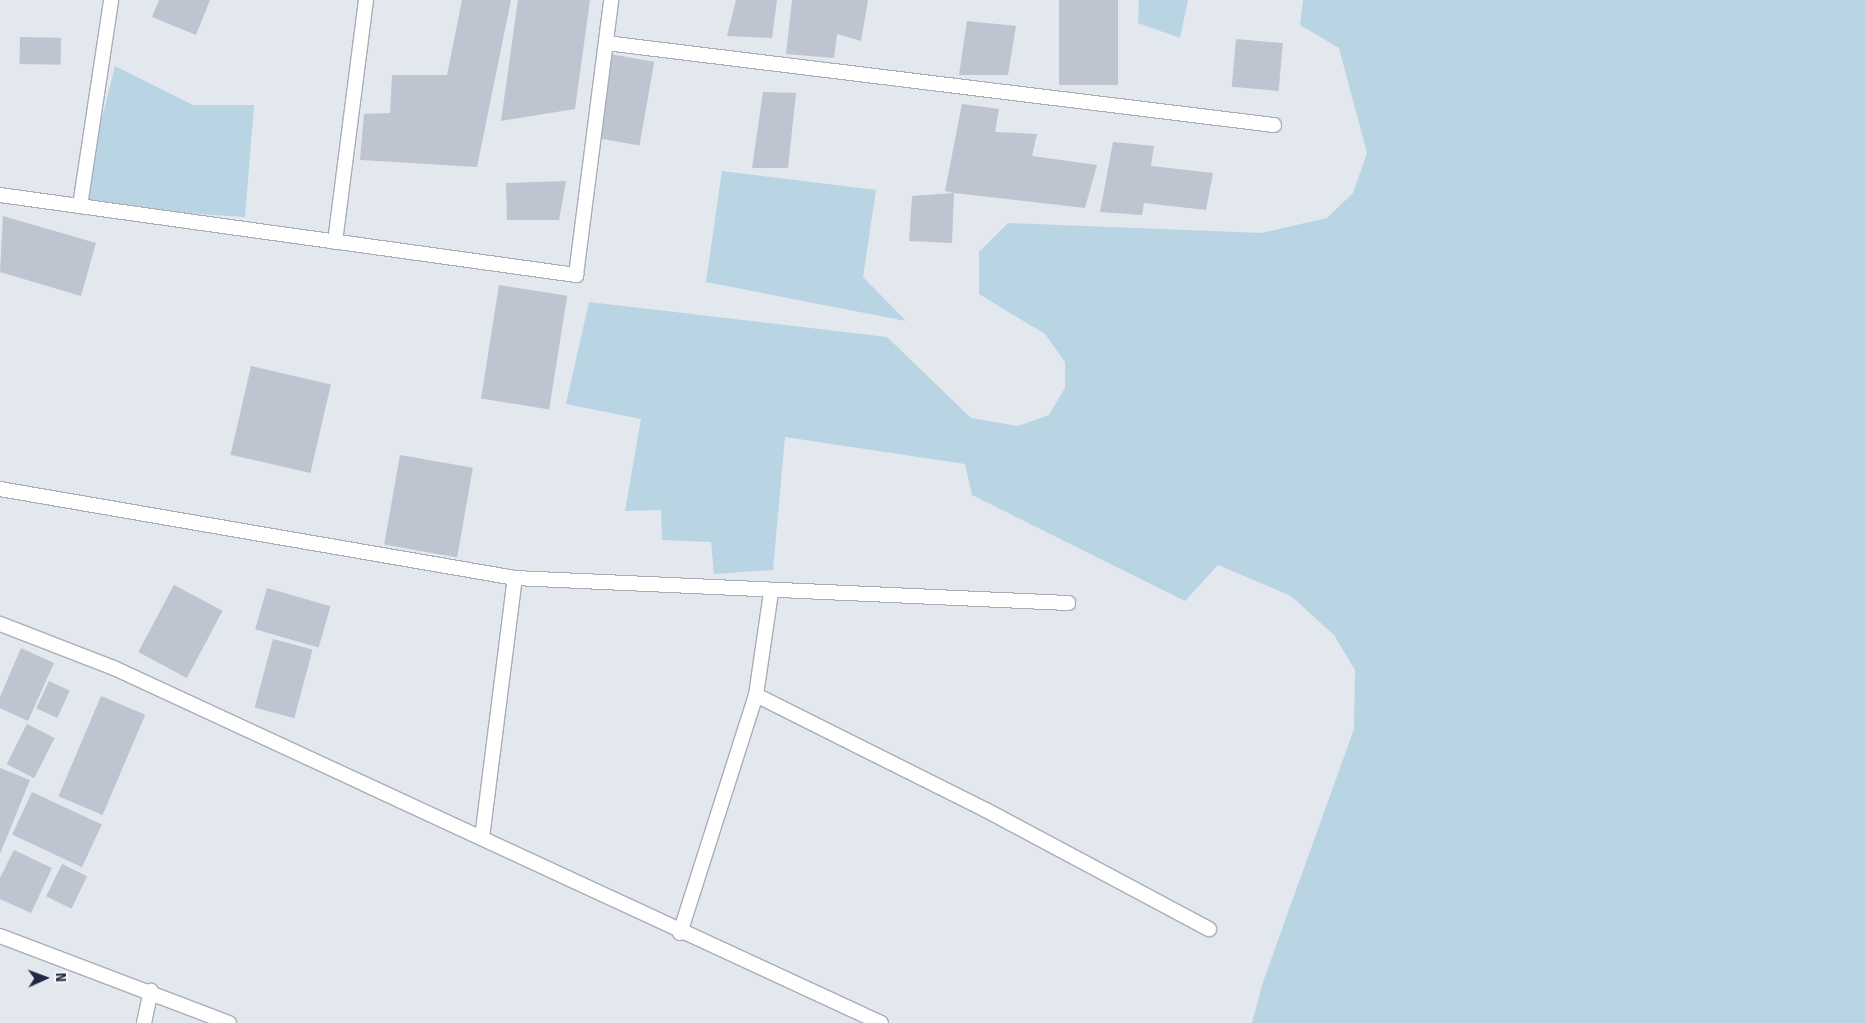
<!DOCTYPE html>
<html>
<head>
<meta charset="utf-8">
<style>
  body { margin:0 }
  #map { position:relative; width:1865px; height:1023px; overflow:hidden; background:#e3e7ee; font-family:"Fira Sans",sans-serif }
  div>[style] { position:absolute }
  [style*='--x'] { left:calc(var(--x)*1px); top:calc(var(--y)*1px); width:calc(var(--w)*1px); rotate:calc(var(--a)*1deg) }
  .green>* { inset:0; background:#b9d4e2 }
  .building>* { inset:0; background:#bec4d0; transform-origin:0 0 }
  .roads { filter:drop-shadow(1px 0 #a8adba) drop-shadow(-1px 0 #a8adba) drop-shadow(0 1px #a8adba) drop-shadow(0 -1px #a8adba) }
  .minor>* { height:14px; margin:-7px; padding:0 7px; transform-origin:7px; border-radius:7px; background:#fff }
  span { translate:-50% -50%; white-space:nowrap; text-align:center; line-height:1.15; -webkit-text-stroke:4px #f4f7fa; paint-order:stroke }
  .north { position:absolute; left:20px; top:953px; width:50px; height:50px; -webkit-text-stroke:4px #f4f7fa; paint-order:stroke; rotate:88deg; font-size:14px; font-weight:700; line-height:20px; text-align:center; color:#202742 }
  .north::after { content:''; display:block; margin:auto; width:18px; height:22px; background:#202742; clip-path:polygon(50% 0,100% 100%,50% 72%,0 100%) }
</style>
</head>
<body>
<div id="map">
  <div class="green">
    <div style="clip-path:polygon(1139px 0,1188px 0,1180px 38px,1138px 23px)"></div>
    <div style="clip-path:polygon(1303px 0,1865px 0,1865px 1023px,1252px 1023px,1263px 982px,1354px 729px,1355px 670px,1334px 635px,1291px 596px,1218px 565px,1185px 601px,972px 495px,965px 464px,785px 437px,773px 570px,714px 574px,711px 542px,662px 540px,661px 510px,625px 511px,641px 419px,566px 404px,589px 302px,887px 337px,971px 418px,1018px 426px,1049px 415px,1065px 388px,1065px 362px,1045px 334px,979px 294px,979px 252px,1008px 223px,1261px 233px,1327px 218px,1353px 193px,1367px 153px,1339px 48px,1300px 25px)"></div>
    <div style="clip-path:polygon(115px 66px,193px 105px,254px 105px,245px 217px,80px 206px)"></div>
    <div style="clip-path:polygon(722px 171px,876px 190px,863px 277px,906px 321px,706px 282px)"></div>
  </div>
  <div class="building">
    <div style="clip-path:polygon(159px 0,210px 0,196px 35px,152px 17px)"></div>
    <div style="clip-path:polygon(462px 0,511px 0,477px 167px,360px 160px,364px 114px,390px 113px,392px 75px,447px 75px)"></div>
    <div style="clip-path:polygon(518px 0,590px 0,575px 109px,501px 121px)"></div>
    <div style="clip-path:polygon(736px 0,777px 0,772px 38px,727px 36px)"></div>
    <div style="clip-path:polygon(792px 0,868px 0,861px 41px,837px 34px,834px 58px,786px 54px)"></div>
    <div style="left:1059px;top:0;width:59px;height:85px"></div>
    <div style="clip-path:polygon(967px 21px,1016px 26px,1008px 75px,959px 75px)"></div>
    <div style="left:20px;top:37px;width:41px;height:27px;rotate:1deg"></div>
    <div style="left:1236px;top:39px;width:47px;height:48px;rotate:5deg"></div>
    <div style="left:604px;top:53px;width:51px;height:85px;rotate:10deg"></div>
    <div style="clip-path:polygon(763px 92px,796px 93px,788px 168px,752px 168px)"></div>
    <div style="clip-path:polygon(962px 104px,999px 109px,995px 132px,1037px 134px,1032px 156px,1097px 165px,1085px 208px,954px 193px,952px 243px,909px 241px,912px 196px,954px 193px,945px 191px)"></div>
    <div style="clip-path:polygon(1113px 142px,1154px 146px,1151px 166px,1213px 173px,1206px 210px,1144px 203px,1142px 215px,1100px 212px)"></div>
    <div style="clip-path:polygon(566px 181px,559px 220px,507px 220px,506px 183px)"></div>
    <div style="clip-path:polygon(3px 216px,96px 243px,81px 296px,0 272px)"></div>
    <div style="left:499px;top:285px;width:69px;height:115px;rotate:9deg"></div>
    <div style="left:251px;top:366px;width:82px;height:91px;rotate:13deg"></div>
    <div style="left:400px;top:455px;width:74px;height:91px;rotate:10deg"></div>
    <div style="left:174px;top:585px;width:55px;height:76px;rotate:28deg"></div>
    <div style="left:267px;top:588px;width:66px;height:43px;rotate:16deg"></div>
    <div style="left:273px;top:639px;width:41px;height:71px;rotate:15deg"></div>
    <div style="clip-path:polygon(21px 648px,54px 663px,28px 721px,0 708px,0 697px)"></div>
    <div style="left:49px;top:681px;width:23px;height:30px;rotate:25deg"></div>
    <div style="left:101px;top:696px;width:48px;height:109px;rotate:23deg"></div>
    <div style="left:27px;top:724px;width:31px;height:45px;rotate:27deg"></div>
    <div style="clip-path:polygon(0 768px,30px 780px,0 854px)"></div>
    <div style="left:32px;top:792px;width:77px;height:47px;rotate:25deg"></div>
    <div style="clip-path:polygon(14px 850px,52px 868px,31px 913px,0 899px,0 878px)"></div>
    <div style="left:62px;top:864px;width:28px;height:36px;rotate:26deg"></div>
  </div>
  <div class="roads">
    <div class="minor">
      <div style="--x:606;--y:43;--w:673;--a:7"></div>
      <div style="--x:0;--y:195;--w:582;--a:7.91"></div>
      <div style="--x:576;--y:275;--w:277;--a:-82.7"></div>
      <div style="--x:80;--y:206;--w:208;--a:-81.4"></div>
      <div style="--x:335;--y:242;--w:244;--a:-82.7"></div>
      <div style="--x:0;--y:489;--w:523;--a:9.8"></div>
      <div style="--x:515;--y:578;--w:554;--a:2.59"></div>
      <div style="--x:0;--y:624;--w:122;--a:21.1"></div>
      <div style="--x:114;--y:668;--w:845;--a:24.84"></div>
      <div style="--x:756;--y:695;--w:257;--a:26.6"></div>
      <div style="--x:986;--y:810;--w:253;--a:28.1"></div>
      <div style="--x:482;--y:838;--w:262;--a:-82.8"></div>
      <div style="--x:680;--y:933;--w:250;--a:-72.3"></div>
      <div style="--x:756;--y:695;--w:104;--a:-81.7"></div>
      <div style="--x:0;--y:936;--w:245;--a:20.8"></div>
      <div style="--x:144;--y:1023;--w:33;--a:-78"></div>
    </div>
  </div>
  <div class="north">N</div>
</div>
</body>
</html>
